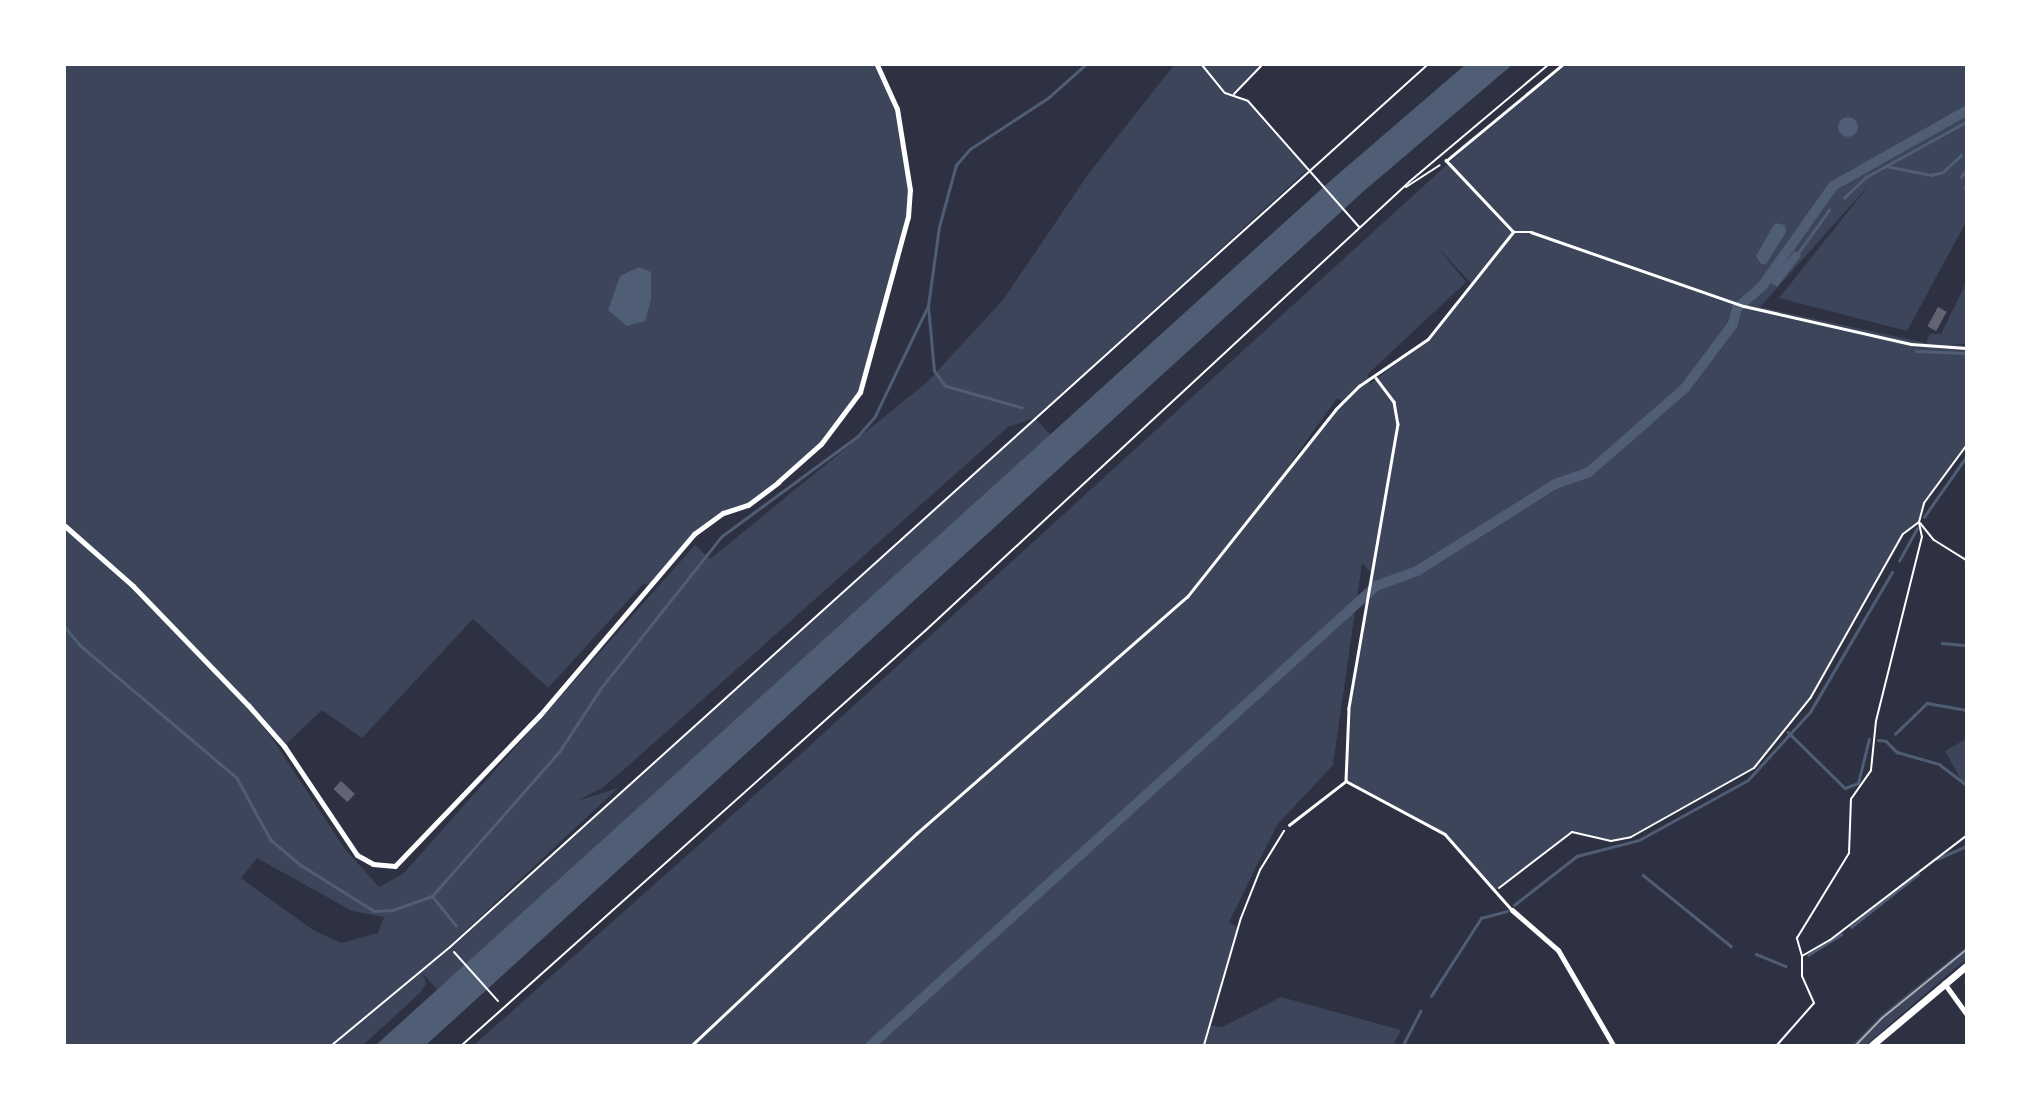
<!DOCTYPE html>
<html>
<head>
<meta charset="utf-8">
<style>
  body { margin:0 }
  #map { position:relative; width:2031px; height:1110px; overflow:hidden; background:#2d3142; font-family:"IBM Plex Sans",sans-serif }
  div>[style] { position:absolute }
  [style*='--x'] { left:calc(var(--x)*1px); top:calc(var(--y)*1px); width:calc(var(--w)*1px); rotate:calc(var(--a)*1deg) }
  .green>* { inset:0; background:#3c4559 }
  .water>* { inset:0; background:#4f5d75 }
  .round { border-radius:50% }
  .stream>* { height:2.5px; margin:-1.25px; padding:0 1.25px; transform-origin:1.25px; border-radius:1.25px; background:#4f5d75 }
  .canal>* { height:10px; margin:-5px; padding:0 5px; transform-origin:5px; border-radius:5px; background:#4f5d75 }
  .building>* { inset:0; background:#626471; transform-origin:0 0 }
  .path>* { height:2px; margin:-1px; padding:0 1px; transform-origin:1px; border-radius:1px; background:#fff }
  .service>* { height:2.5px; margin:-1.25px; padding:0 1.25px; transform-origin:1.25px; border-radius:1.25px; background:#fff }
  .minor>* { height:5px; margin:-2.5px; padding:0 2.5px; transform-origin:2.5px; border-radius:2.5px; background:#fff }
  .secondary>* { height:7px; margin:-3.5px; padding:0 3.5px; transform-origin:3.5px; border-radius:3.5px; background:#fff }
  .tram>* { height:2px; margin:-1px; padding:0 1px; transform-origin:1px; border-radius:1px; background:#abadb3 }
  span { translate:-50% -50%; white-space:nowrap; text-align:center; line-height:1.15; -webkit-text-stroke:7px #fff; paint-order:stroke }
  .frame { position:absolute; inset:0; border:66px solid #fff; pointer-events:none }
</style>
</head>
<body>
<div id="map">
  <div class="green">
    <div style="clip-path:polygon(evenodd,65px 65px,877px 65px,892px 96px,910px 190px,908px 217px,860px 392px,821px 444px,757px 499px,723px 513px,694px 534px,651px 585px,643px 584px,548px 688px,473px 619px,362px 738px,322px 710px,284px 746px,228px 684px,270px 735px,345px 849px,379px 887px,403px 874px,695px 545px,710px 559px,927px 382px,1003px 300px,1089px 173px,1174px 65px,1262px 65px,1234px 95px,1248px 101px,1308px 169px,1035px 418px,1051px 435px,438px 990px,423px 974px,426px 984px,420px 993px,363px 1045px,65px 1045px,65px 65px,1034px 418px,450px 947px,433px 961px,618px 788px,577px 801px,602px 788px,628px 766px,1008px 427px,1034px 418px,65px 65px,257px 858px,352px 911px,384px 917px,378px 933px,341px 943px,313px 930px,241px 878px,257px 858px)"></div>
    <div style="clip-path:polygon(evenodd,1567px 65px,1966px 65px,1966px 222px,1907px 331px,1779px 298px,1870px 184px,1760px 307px,1926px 343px,1930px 334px,1941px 334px,1966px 283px,1966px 344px,1952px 344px,1966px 346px,1966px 446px,1924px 503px,1919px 522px,1905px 533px,1811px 697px,1754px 768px,1631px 837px,1611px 841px,1572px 832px,1493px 892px,1445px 834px,1346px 781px,1349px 709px,1372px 574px,1362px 563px,1333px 765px,1277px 825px,1229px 922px,1238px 928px,1209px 1025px,1222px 1027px,1281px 997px,1401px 1030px,1393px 1045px,474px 1045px,804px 751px,1463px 150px,1461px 146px,1567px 65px,1437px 247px,1473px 285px,1428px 339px,1370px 384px,1368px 374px,1466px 282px,1437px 247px,1567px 65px,1337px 398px,1346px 404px,1335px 410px,1283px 474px,1337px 398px)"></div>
    <div style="clip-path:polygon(1966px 739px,1966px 789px,1945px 751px)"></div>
    <div style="clip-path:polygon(1966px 947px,1966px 959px,1866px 1045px,1852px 1045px,1882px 1014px)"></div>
  </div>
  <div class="water">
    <div style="clip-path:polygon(1465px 65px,1512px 65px,1365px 190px,426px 1045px,376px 1045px,1329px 182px)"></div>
    <div class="round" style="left:1838px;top:117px;width:20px;height:20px"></div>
    <div style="clip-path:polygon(1775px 223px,1785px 225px,1786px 232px,1766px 264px,1761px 264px,1756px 256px)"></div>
    <div style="clip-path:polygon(1795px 251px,1801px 256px,1777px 287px,1769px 281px)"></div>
    <div style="clip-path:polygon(639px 267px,651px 272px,651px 300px,645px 321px,627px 326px,608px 310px,620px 276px)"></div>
  </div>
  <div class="stream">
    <div style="--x:1886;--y:166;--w:46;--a:11.3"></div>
    <div style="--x:1931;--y:175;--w:12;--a:-14"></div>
    <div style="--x:1943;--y:172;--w:25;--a:-43"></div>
    <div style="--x:1961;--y:177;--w:9;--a:-54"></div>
    <div style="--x:1965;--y:188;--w:1;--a:45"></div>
    <div style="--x:1844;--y:198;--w:30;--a:-44"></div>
    <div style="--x:1866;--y:177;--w:114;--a:-28.8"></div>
    <div style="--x:1798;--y:253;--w:53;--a:-54.2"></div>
    <div style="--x:1764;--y:284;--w:6;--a:-31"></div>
    <div style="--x:1916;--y:351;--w:50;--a:2.3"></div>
    <div style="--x:1022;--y:408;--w:80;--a:-164.1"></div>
    <div style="--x:945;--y:386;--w:19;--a:-126"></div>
    <div style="--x:934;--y:371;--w:65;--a:-95.3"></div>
    <div style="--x:928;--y:306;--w:80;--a:-82.1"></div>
    <div style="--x:939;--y:227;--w:64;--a:-74.7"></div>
    <div style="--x:956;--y:165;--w:21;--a:-49"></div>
    <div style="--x:970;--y:149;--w:93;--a:-33.2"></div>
    <div style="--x:1048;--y:98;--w:50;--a:-41.7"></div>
    <div style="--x:1924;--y:517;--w:73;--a:-55"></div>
    <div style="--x:1899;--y:561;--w:37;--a:-61"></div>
    <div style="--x:65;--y:627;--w:25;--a:50"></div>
    <div style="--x:81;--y:646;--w:204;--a:40.2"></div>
    <div style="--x:237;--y:778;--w:71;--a:61.3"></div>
    <div style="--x:271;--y:840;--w:39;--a:40"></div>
    <div style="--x:301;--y:865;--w:86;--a:32.2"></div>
    <div style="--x:374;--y:911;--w:19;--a:-3"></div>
    <div style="--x:393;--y:910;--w:41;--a:-19.7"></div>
    <div style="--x:1942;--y:643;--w:24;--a:5"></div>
    <div style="--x:1788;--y:732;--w:80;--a:44.5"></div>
    <div style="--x:1845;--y:788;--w:14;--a:-21"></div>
    <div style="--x:1858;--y:783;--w:45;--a:-76"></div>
    <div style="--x:1895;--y:734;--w:45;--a:-44.1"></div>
    <div style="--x:1927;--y:703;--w:40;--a:10"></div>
    <div style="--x:1878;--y:740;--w:8;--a:7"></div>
    <div style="--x:1886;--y:741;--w:16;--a:45"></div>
    <div style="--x:1897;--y:752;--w:44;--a:15.9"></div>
    <div style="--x:1939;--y:764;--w:34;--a:37"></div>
    <div style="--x:1937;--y:859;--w:32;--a:-24"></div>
    <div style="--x:1643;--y:875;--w:113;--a:38.9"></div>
    <div style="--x:1514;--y:905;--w:80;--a:-37.9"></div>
    <div style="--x:1577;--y:856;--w:64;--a:-14.5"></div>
    <div style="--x:1639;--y:840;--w:124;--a:-28.8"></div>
    <div style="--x:1748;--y:780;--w:92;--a:-47.6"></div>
    <div style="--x:1810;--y:712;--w:162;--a:-59.6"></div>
    <div style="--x:456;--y:926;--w:38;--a:-129"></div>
    <div style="--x:432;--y:896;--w:192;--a:-48.6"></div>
    <div style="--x:559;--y:752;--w:77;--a:-56.7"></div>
    <div style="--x:601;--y:688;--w:194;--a:-51.5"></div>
    <div style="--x:722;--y:536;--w:167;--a:-36.3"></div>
    <div style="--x:857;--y:437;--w:28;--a:-49"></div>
    <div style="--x:875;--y:416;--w:122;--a:-64.3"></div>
    <div style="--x:1851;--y:927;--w:85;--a:-38.3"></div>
    <div style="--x:1756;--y:954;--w:32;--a:22"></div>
    <div style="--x:1808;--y:955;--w:39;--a:-32"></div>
    <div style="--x:1431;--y:996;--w:93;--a:-57.3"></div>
    <div style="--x:1481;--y:918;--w:27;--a:-15"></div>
    <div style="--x:1403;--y:1045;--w:38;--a:-63"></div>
  </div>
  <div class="canal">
    <div style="--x:871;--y:1045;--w:682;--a:-42.27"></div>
    <div style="--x:1376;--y:586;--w:44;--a:-20.1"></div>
    <div style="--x:1417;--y:571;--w:163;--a:-32.2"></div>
    <div style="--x:1555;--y:484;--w:36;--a:-19"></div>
    <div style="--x:1589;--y:472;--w:128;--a:-41.2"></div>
    <div style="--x:1685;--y:388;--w:80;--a:-53.1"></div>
    <div style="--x:1733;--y:324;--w:16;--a:-76"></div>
    <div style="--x:1737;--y:308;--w:35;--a:-41"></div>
    <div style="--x:1763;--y:285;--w:121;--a:-54.7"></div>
    <div style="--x:1833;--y:186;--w:153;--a:-29.4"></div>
  </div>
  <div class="building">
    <div style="left:1938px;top:307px;width:10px;height:22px;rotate:29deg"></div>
    <div style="left:341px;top:781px;width:19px;height:11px;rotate:43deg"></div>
  </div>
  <div class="path">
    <div style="--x:1202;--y:65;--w:36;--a:51"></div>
    <div style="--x:1225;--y:93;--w:24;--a:19"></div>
    <div style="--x:1248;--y:101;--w:168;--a:48.6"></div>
    <div style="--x:1234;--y:94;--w:40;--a:-46"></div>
    <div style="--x:1406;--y:187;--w:40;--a:-32.9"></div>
    <div style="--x:1920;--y:523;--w:22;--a:51"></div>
    <div style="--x:1934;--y:540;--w:38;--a:32"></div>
    <div style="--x:1499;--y:888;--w:92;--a:-37.5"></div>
    <div style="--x:1572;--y:832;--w:40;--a:13"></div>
    <div style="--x:1611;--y:841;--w:20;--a:-11"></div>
    <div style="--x:1631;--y:837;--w:141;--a:-29.3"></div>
    <div style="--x:1754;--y:768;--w:91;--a:-51.2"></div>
    <div style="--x:1811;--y:697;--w:187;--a:-60.6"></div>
    <div style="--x:1903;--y:534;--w:20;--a:-37"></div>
    <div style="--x:1919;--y:522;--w:20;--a:-75"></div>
    <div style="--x:1924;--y:503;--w:71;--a:-53.6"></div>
    <div style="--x:454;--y:952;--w:66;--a:48.1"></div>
    <div style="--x:1802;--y:956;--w:19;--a:-106"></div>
    <div style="--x:1797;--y:938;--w:100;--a:-58.5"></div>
    <div style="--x:1849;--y:853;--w:54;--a:-87.9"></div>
    <div style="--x:1851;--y:799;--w:35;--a:-55"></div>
    <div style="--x:1871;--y:770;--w:49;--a:-84.2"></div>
    <div style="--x:1876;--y:721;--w:190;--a:-76"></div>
    <div style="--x:1922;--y:537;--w:14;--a:-102"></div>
    <div style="--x:332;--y:1045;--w:153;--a:-39.7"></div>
    <div style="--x:450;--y:947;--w:1316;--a:-42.07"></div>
    <div style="--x:462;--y:1045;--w:621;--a:-41.8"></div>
    <div style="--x:925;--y:631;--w:660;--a:-42.85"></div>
    <div style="--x:1409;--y:182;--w:182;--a:-40.1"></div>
    <div style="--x:1204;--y:1045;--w:132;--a:-73.8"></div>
    <div style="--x:1241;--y:918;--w:52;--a:-68.4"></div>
    <div style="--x:1260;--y:870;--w:46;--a:-58.4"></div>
    <div style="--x:1777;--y:1045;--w:56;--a:-48.6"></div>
    <div style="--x:1814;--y:1003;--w:30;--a:-114"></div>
    <div style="--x:1802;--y:976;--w:20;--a:-90"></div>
    <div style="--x:1802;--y:956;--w:32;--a:-30"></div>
    <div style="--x:1830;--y:940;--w:171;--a:-37.4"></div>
  </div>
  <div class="service">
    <div style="--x:1513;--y:232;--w:18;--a:0"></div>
    <div style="--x:1531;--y:232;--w:225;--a:19.2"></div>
    <div style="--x:1744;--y:306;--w:171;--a:12.8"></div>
    <div style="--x:1911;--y:344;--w:55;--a:4.2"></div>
    <div style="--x:1513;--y:232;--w:98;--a:-133.3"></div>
    <div style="--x:1446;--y:161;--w:151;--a:-39.6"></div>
    <div style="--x:1376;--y:378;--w:30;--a:53"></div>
    <div style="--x:1394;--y:402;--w:22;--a:80"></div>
    <div style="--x:1398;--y:424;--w:289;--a:99.8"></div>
    <div style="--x:1349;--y:709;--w:72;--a:92.4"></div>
    <div style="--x:1346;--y:781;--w:112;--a:28.2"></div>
    <div style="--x:1445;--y:834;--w:101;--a:48.6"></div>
    <div style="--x:1289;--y:825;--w:72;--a:-37.7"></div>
    <div style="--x:692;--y:1045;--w:308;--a:-43.3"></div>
    <div style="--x:916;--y:834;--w:360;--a:-41.2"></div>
    <div style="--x:1187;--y:597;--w:238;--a:-51.6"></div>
    <div style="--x:1335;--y:410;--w:34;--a:-45"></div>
    <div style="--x:1359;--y:386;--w:83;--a:-34.3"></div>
    <div style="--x:1428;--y:339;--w:137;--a:-51.5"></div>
  </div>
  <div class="minor">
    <div style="--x:65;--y:526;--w:91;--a:41.4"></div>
    <div style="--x:133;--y:586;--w:165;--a:46"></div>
    <div style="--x:248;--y:705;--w:55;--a:48.7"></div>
    <div style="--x:284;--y:746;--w:131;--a:56.2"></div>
    <div style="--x:357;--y:855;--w:18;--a:29"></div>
    <div style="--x:373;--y:864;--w:22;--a:5"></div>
    <div style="--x:395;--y:866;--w:209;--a:-46.2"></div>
    <div style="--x:540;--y:715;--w:238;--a:-49.6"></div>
    <div style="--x:694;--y:534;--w:36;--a:-36"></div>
    <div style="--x:723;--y:513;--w:26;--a:-18"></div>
    <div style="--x:748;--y:505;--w:38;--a:-37"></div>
    <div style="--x:778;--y:482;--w:57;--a:-41.5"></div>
    <div style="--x:821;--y:444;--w:65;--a:-53.1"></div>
    <div style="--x:860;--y:392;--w:181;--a:-74.7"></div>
    <div style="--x:908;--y:217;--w:27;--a:-86"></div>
    <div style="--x:910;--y:190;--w:82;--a:-99.1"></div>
    <div style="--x:897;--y:109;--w:48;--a:-114.4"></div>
    <div style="--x:1512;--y:910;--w:61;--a:41"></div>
    <div style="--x:1558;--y:950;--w:110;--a:59.9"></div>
    <div style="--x:1944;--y:983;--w:37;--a:54"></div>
  </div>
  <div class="secondary">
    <div style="--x:1872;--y:1045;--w:123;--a:-40"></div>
  </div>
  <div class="tram">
    <div style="--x:1856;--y:1045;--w:37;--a:-46"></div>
    <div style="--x:1882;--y:1018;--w:108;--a:-39"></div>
  </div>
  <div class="frame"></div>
</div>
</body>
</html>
